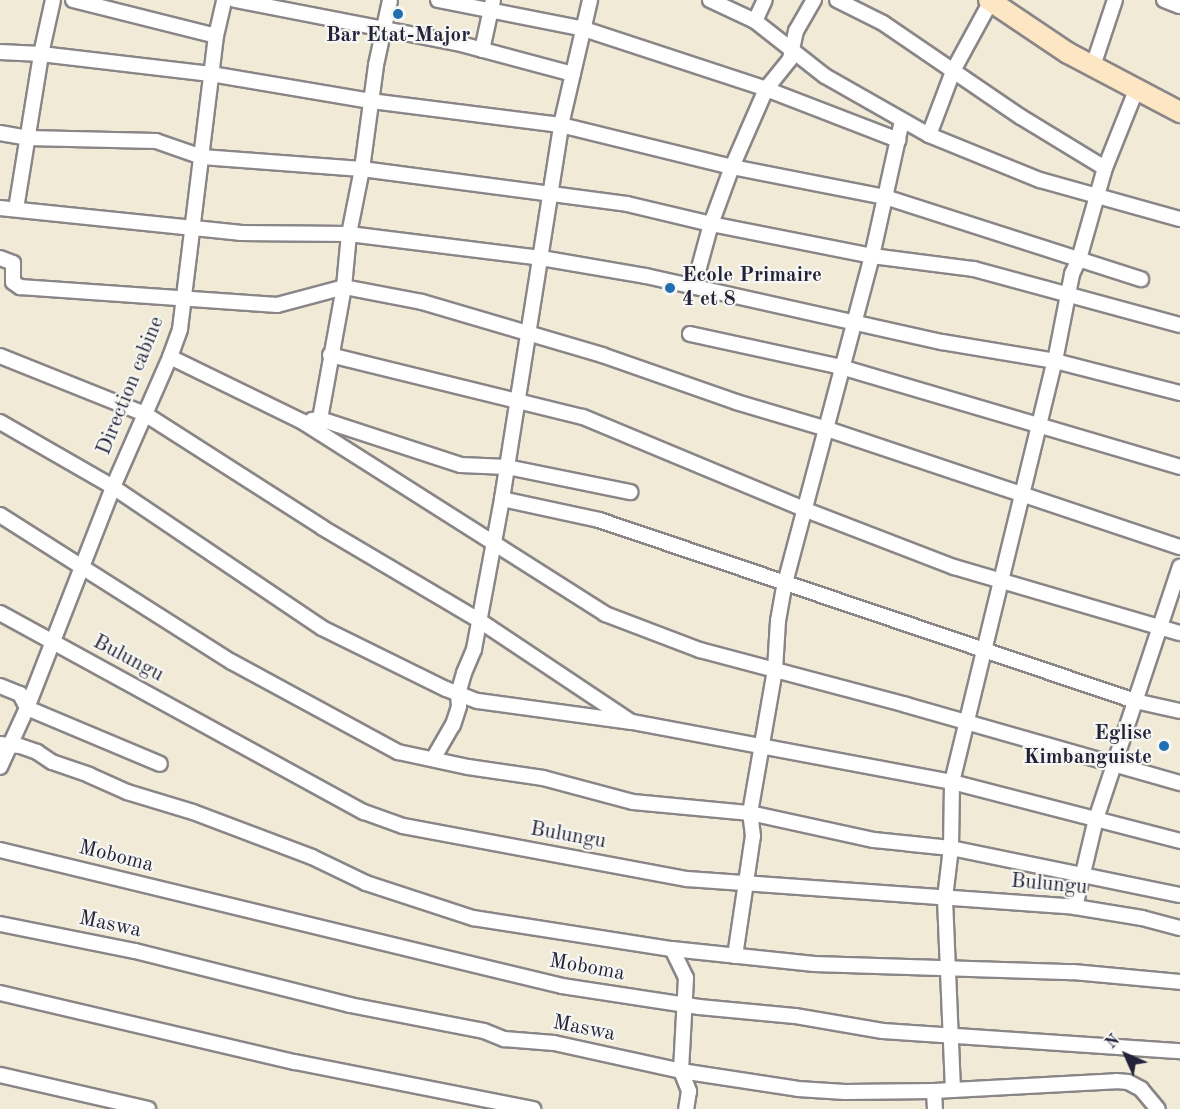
<!DOCTYPE html>
<html>
<head>
<meta charset="utf-8">
<style>
  body { margin:0 }
  #map { position:relative; width:1180px; height:1109px; overflow:hidden; background:#f1ead6; font-family:"Old Standard TT",serif }
  div>[style] { position:absolute }
  [style*='--x'] { left:calc(var(--x)*1px); top:calc(var(--y)*1px); width:calc(var(--w)*1px); rotate:calc(var(--a)*1deg) }
  .roads { filter:drop-shadow(2px 0 #8a8688) drop-shadow(-2px 0 #8a8688) drop-shadow(0 2px #8a8688) drop-shadow(0 -2px #8a8688) }
  .street>* { height:14px; margin:-7px; padding:0 7px; transform-origin:7px; border-radius:7px; background:#fff }
  .secondary>* { height:20px; margin:-10px; padding:0 10px; transform-origin:10px; border-radius:10px; background:#fce6c4 }
  .dots>* { width:16px; height:16px; translate:-50% -50%; box-sizing:border-box; border:3px solid #f6f6f2; border-radius:50% }
  span { translate:-50% -50%; white-space:nowrap; text-align:center; line-height:1.15; -webkit-text-stroke:4.5px #f6f6f2; paint-order:stroke }
  .poi-label { font-size:21px; color:#22223b; font-weight:700 }
  .left { translate:0 -50%; text-align:left }
  .right { translate:-100% -50%; text-align:right }
  .street-label { font-size:21px; color:#22223b }
  .north { position:absolute; left:1096px; top:1025px; width:60px; height:60px; -webkit-text-stroke:4px #f6f6f2; paint-order:stroke; rotate:315deg; font-size:16px; font-weight:700; line-height:24px; text-align:center; color:#22223b }
  .north::after { content:''; display:block; margin:auto; width:21px; height:27px; background:#22223b; clip-path:polygon(50% 0,100% 100%,50% 72%,0 100%) }
</style>
</head>
<body>
<div id="map">
  <div class="roads">
    <div class="street">
      <div style="--x:73;--y:0;--w:147;--a:14.1"></div>
      <div style="--x:235;--y:0;--w:226;--a:11"></div>
      <div style="--x:457;--y:43;--w:120;--a:15"></div>
      <div style="--x:438;--y:0;--w:149;--a:11.2"></div>
      <div style="--x:584;--y:29;--w:192;--a:18.2"></div>
      <div style="--x:766;--y:89;--w:142;--a:21.1"></div>
      <div style="--x:710;--y:0;--w:50;--a:25"></div>
      <div style="--x:755;--y:21;--w:89;--a:38.2"></div>
      <div style="--x:825;--y:76;--w:120;--a:29.6"></div>
      <div style="--x:929;--y:135;--w:120;--a:22.1"></div>
      <div style="--x:1040;--y:180;--w:145;--a:15.6"></div>
      <div style="--x:837;--y:0;--w:51;--a:26.6"></div>
      <div style="--x:883;--y:23;--w:167;--a:34.3"></div>
      <div style="--x:1021;--y:117;--w:98;--a:31.3"></div>
      <div style="--x:1164;--y:0;--w:17;--a:21"></div>
      <div style="--x:755;--y:21;--w:23;--a:-65"></div>
      <div style="--x:482;--y:50;--w:51;--a:-77.6"></div>
      <div style="--x:0;--y:52;--w:41;--a:2.8"></div>
      <div style="--x:41;--y:54;--w:171;--a:6.7"></div>
      <div style="--x:211;--y:74;--w:162;--a:9.6"></div>
      <div style="--x:371;--y:101;--w:192;--a:7.2"></div>
      <div style="--x:561;--y:125;--w:176;--a:13.8"></div>
      <div style="--x:732;--y:167;--w:156;--a:11.1"></div>
      <div style="--x:885;--y:197;--w:269;--a:17.8"></div>
      <div style="--x:1093;--y:66;--w:70;--a:-71.6"></div>
      <div style="--x:0;--y:133;--w:28;--a:10"></div>
      <div style="--x:28;--y:138;--w:128;--a:1.3"></div>
      <div style="--x:156;--y:141;--w:49;--a:19.2"></div>
      <div style="--x:202;--y:157;--w:160;--a:4.3"></div>
      <div style="--x:362;--y:169;--w:267;--a:7.5"></div>
      <div style="--x:627;--y:204;--w:86;--a:13.4"></div>
      <div style="--x:711;--y:224;--w:164;--a:11.2"></div>
      <div style="--x:872;--y:256;--w:103;--a:7.3"></div>
      <div style="--x:974;--y:269;--w:213;--a:15.2"></div>
      <div style="--x:929;--y:135;--w:71;--a:-69.3"></div>
      <div style="--x:954;--y:69;--w:77;--a:-61.4"></div>
      <div style="--x:0;--y:208;--w:241;--a:5.9"></div>
      <div style="--x:240;--y:233;--w:109;--a:0.5"></div>
      <div style="--x:349;--y:234;--w:193;--a:7.1"></div>
      <div style="--x:541;--y:258;--w:107;--a:9.7"></div>
      <div style="--x:646;--y:276;--w:303;--a:12.6"></div>
      <div style="--x:942;--y:342;--w:115;--a:9.5"></div>
      <div style="--x:1055;--y:361;--w:129;--a:14.4"></div>
      <div style="--x:16;--y:209;--w:157;--a:-80.8"></div>
      <div style="--x:41;--y:54;--w:55;--a:-77.5"></div>
      <div style="--x:0;--y:258;--w:14;--a:21"></div>
      <div style="--x:13;--y:263;--w:19;--a:90"></div>
      <div style="--x:13;--y:282;--w:9;--a:36"></div>
      <div style="--x:20;--y:287;--w:258;--a:4"></div>
      <div style="--x:277;--y:305;--w:69;--a:-15"></div>
      <div style="--x:344;--y:287;--w:79;--a:10.9"></div>
      <div style="--x:422;--y:302;--w:188;--a:16.4"></div>
      <div style="--x:602;--y:355;--w:142;--a:19.3"></div>
      <div style="--x:736;--y:402;--w:95;--a:16.5"></div>
      <div style="--x:827;--y:429;--w:372;--a:18.5"></div>
      <div style="--x:694;--y:286;--w:64;--a:-74.7"></div>
      <div style="--x:711;--y:224;--w:61;--a:-69.8"></div>
      <div style="--x:732;--y:167;--w:85;--a:-66.4"></div>
      <div style="--x:766;--y:89;--w:38;--a:-51"></div>
      <div style="--x:790;--y:59;--w:29;--a:-78"></div>
      <div style="--x:796;--y:31;--w:36;--a:-60"></div>
      <div style="--x:690;--y:334;--w:155;--a:12.3"></div>
      <div style="--x:841;--y:367;--w:353;--a:16.4"></div>
      <div style="--x:330;--y:355;--w:260;--a:13.8"></div>
      <div style="--x:583;--y:417;--w:242;--a:22.6"></div>
      <div style="--x:806;--y:510;--w:159;--a:21.1"></div>
      <div style="--x:954;--y:567;--w:235;--a:16.3"></div>
      <div style="--x:0;--y:356;--w:156;--a:21.8"></div>
      <div style="--x:145;--y:414;--w:211;--a:32.6"></div>
      <div style="--x:323;--y:528;--w:182;--a:30.6"></div>
      <div style="--x:480;--y:621;--w:180;--a:33.7"></div>
      <div style="--x:170;--y:357;--w:148;--a:26"></div>
      <div style="--x:303;--y:422;--w:358;--a:32.4"></div>
      <div style="--x:605;--y:614;--w:102;--a:20.8"></div>
      <div style="--x:700;--y:650;--w:213;--a:14.9"></div>
      <div style="--x:906;--y:705;--w:285;--a:15.9"></div>
      <div style="--x:320;--y:419;--w:134;--a:-79.7"></div>
      <div style="--x:344;--y:287;--w:53;--a:-84.6"></div>
      <div style="--x:349;--y:234;--w:66;--a:-78.7"></div>
      <div style="--x:362;--y:169;--w:105;--a:-82.3"></div>
      <div style="--x:376;--y:65;--w:66;--a:-77.8"></div>
      <div style="--x:312;--y:420;--w:8;--a:-7"></div>
      <div style="--x:320;--y:419;--w:148;--a:18.1"></div>
      <div style="--x:461;--y:465;--w:46;--a:2.5"></div>
      <div style="--x:507;--y:467;--w:126;--a:11.5"></div>
      <div style="--x:0;--y:422;--w:130;--a:29.9"></div>
      <div style="--x:113;--y:487;--w:252;--a:34"></div>
      <div style="--x:322;--y:628;--w:138;--a:26.2"></div>
      <div style="--x:446;--y:689;--w:34;--a:21"></div>
      <div style="--x:478;--y:701;--w:155;--a:7.8"></div>
      <div style="--x:632;--y:722;--w:326;--a:10.6"></div>
      <div style="--x:952;--y:782;--w:236;--a:14.5"></div>
      <div style="--x:502;--y:499;--w:99;--a:12.2"></div>
      <div style="--x:599;--y:520;--w:566;--a:18.66"></div>
      <div style="--x:1135;--y:701;--w:46;--a:12.5"></div>
      <div style="--x:0;--y:515;--w:275;--a:32.4"></div>
      <div style="--x:232;--y:662;--w:189;--a:28.5"></div>
      <div style="--x:398;--y:752;--w:72;--a:12.1"></div>
      <div style="--x:468;--y:767;--w:76;--a:8.3"></div>
      <div style="--x:543;--y:778;--w:93;--a:14.9"></div>
      <div style="--x:633;--y:802;--w:118;--a:5.4"></div>
      <div style="--x:750;--y:813;--w:127;--a:12.3"></div>
      <div style="--x:874;--y:840;--w:77;--a:5.9"></div>
      <div style="--x:951;--y:848;--w:234;--a:11.6"></div>
      <div style="--x:0;--y:613;--w:415;--a:28.7"></div>
      <div style="--x:364;--y:812;--w:41;--a:19.7"></div>
      <div style="--x:403;--y:826;--w:289;--a:10.6"></div>
      <div style="--x:687;--y:879;--w:389;--a:4.1"></div>
      <div style="--x:1075;--y:907;--w:68;--a:9.3"></div>
      <div style="--x:1142;--y:918;--w:39;--a:15"></div>
      <div style="--x:0;--y:686;--w:22;--a:22"></div>
      <div style="--x:20;--y:694;--w:16;--a:63"></div>
      <div style="--x:27;--y:708;--w:144;--a:22.8"></div>
      <div style="--x:0;--y:744;--w:20;--a:6"></div>
      <div style="--x:20;--y:746;--w:18;--a:19"></div>
      <div style="--x:37;--y:752;--w:18;--a:34"></div>
      <div style="--x:52;--y:762;--w:39;--a:19"></div>
      <div style="--x:89;--y:775;--w:42;--a:24.1"></div>
      <div style="--x:127;--y:792;--w:69;--a:16.9"></div>
      <div style="--x:193;--y:812;--w:127;--a:20.7"></div>
      <div style="--x:312;--y:857;--w:60;--a:25.7"></div>
      <div style="--x:366;--y:883;--w:113;--a:18.1"></div>
      <div style="--x:473;--y:918;--w:201;--a:8.9"></div>
      <div style="--x:672;--y:949;--w:143;--a:6"></div>
      <div style="--x:814;--y:964;--w:259;--a:1.8"></div>
      <div style="--x:1073;--y:972;--w:107;--a:5.3"></div>
      <div style="--x:433;--y:759;--w:39;--a:-60"></div>
      <div style="--x:453;--y:725;--w:20;--a:-72"></div>
      <div style="--x:459;--y:706;--w:12;--a:-95"></div>
      <div style="--x:458;--y:694;--w:22;--a:-74"></div>
      <div style="--x:464;--y:673;--w:26;--a:-67"></div>
      <div style="--x:474;--y:649;--w:153;--a:-79.4"></div>
      <div style="--x:502;--y:499;--w:379;--a:-81"></div>
      <div style="--x:561;--y:125;--w:128;--a:-76.9"></div>
      <div style="--x:0;--y:767;--w:65;--a:-65.4"></div>
      <div style="--x:27;--y:708;--w:237;--a:-68.7"></div>
      <div style="--x:113;--y:487;--w:142;--a:-66.3"></div>
      <div style="--x:170;--y:357;--w:30;--a:-70"></div>
      <div style="--x:180;--y:329;--w:295;--a:-83"></div>
      <div style="--x:216;--y:36;--w:37;--a:-77"></div>
      <div style="--x:0;--y:850;--w:578;--a:13.6"></div>
      <div style="--x:562;--y:986;--w:139;--a:8.7"></div>
      <div style="--x:699;--y:1007;--w:96;--a:5.4"></div>
      <div style="--x:795;--y:1016;--w:89;--a:9.7"></div>
      <div style="--x:883;--y:1031;--w:298;--a:3.9"></div>
      <div style="--x:1075;--y:907;--w:90;--a:-76.6"></div>
      <div style="--x:1096;--y:819;--w:266;--a:-71.6"></div>
      <div style="--x:0;--y:924;--w:138;--a:11.3"></div>
      <div style="--x:135;--y:951;--w:222;--a:14.1"></div>
      <div style="--x:350;--y:1005;--w:136;--a:11"></div>
      <div style="--x:484;--y:1031;--w:22;--a:22"></div>
      <div style="--x:504;--y:1039;--w:50;--a:4.6"></div>
      <div style="--x:554;--y:1043;--w:130;--a:12.4"></div>
      <div style="--x:681;--y:1071;--w:118;--a:8.7"></div>
      <div style="--x:798;--y:1089;--w:47;--a:3.7"></div>
      <div style="--x:845;--y:1092;--w:89;--a:-0.6"></div>
      <div style="--x:934;--y:1091;--w:182;--a:-3.1"></div>
      <div style="--x:1116;--y:1081;--w:12;--a:5"></div>
      <div style="--x:1128;--y:1082;--w:15;--a:28"></div>
      <div style="--x:1141;--y:1089;--w:26;--a:50"></div>
      <div style="--x:672;--y:949;--w:32;--a:64"></div>
      <div style="--x:686;--y:978;--w:93;--a:93.1"></div>
      <div style="--x:681;--y:1071;--w:22;--a:68"></div>
      <div style="--x:689;--y:1091;--w:18;--a:99"></div>
      <div style="--x:735;--y:956;--w:121;--a:-81.5"></div>
      <div style="--x:753;--y:836;--w:23;--a:-97"></div>
      <div style="--x:750;--y:813;--w:145;--a:-80.1"></div>
      <div style="--x:775;--y:670;--w:49;--a:-86.5"></div>
      <div style="--x:778;--y:621;--w:39;--a:-80"></div>
      <div style="--x:785;--y:583;--w:338;--a:-75.1"></div>
      <div style="--x:872;--y:256;--w:138;--a:-77.5"></div>
      <div style="--x:0;--y:993;--w:303;--a:13.2"></div>
      <div style="--x:295;--y:1062;--w:243;--a:11.2"></div>
      <div style="--x:0;--y:1075;--w:152;--a:12.9"></div>
      <div style="--x:953;--y:1090;--w:192;--a:-92.4"></div>
      <div style="--x:945;--y:898;--w:50;--a:-83.2"></div>
      <div style="--x:951;--y:848;--w:66;--a:-89.1"></div>
      <div style="--x:952;--y:782;--w:433;--a:-76.3"></div>
      <div style="--x:1055;--y:361;--w:89;--a:-78.9"></div>
      <div style="--x:1072;--y:274;--w:17;--a:-65"></div>
      <div style="--x:1079;--y:259;--w:95;--a:-74.1"></div>
      <div style="--x:1105;--y:168;--w:86;--a:-68.2"></div>
      <div style="--x:934;--y:1091;--w:18;--a:87"></div>
    </div>
    <div class="secondary">
      <div style="--x:989;--y:0;--w:95;--a:33.9"></div>
      <div style="--x:1068;--y:53;--w:127;--a:27.8"></div>
    </div>
  </div>
  <div class="dots">
    <div style="left:398px;top:14px;background:#1f6fb2"></div>
    <div style="left:670px;top:288px;background:#1f6fb2"></div>
    <div style="left:1164px;top:746px;background:#1f6fb2"></div>
  </div>
  <div class="poi-label">
    <span style="left:398px;top:36px">Bar Etat-Major</span>
    <span class="left" style="left:682px;top:288px">Ecole Primaire<br>4 et 8</span>
    <span class="right" style="left:1152px;top:746px">Eglise<br>Kimbanguiste</span>
  </div>
  <div class="street-label">
    <span style="left:131px;top:386px;rotate:-68deg">Direction cabine</span>
    <span style="left:128px;top:659px;rotate:28deg">Bulungu</span>
    <span style="left:568px;top:836px;rotate:10deg">Bulungu</span>
    <span style="left:116px;top:857px;rotate:14deg">Moboma</span>
    <span style="left:1049px;top:885px;rotate:5deg">Bulungu</span>
    <span style="left:110px;top:925px;rotate:12deg">Maswa</span>
    <span style="left:587px;top:968px;rotate:10deg">Moboma</span>
    <span style="left:584px;top:1029px;rotate:11deg">Maswa</span>
  </div>
  <div class="north">N</div>
</div>
</body>
</html>
